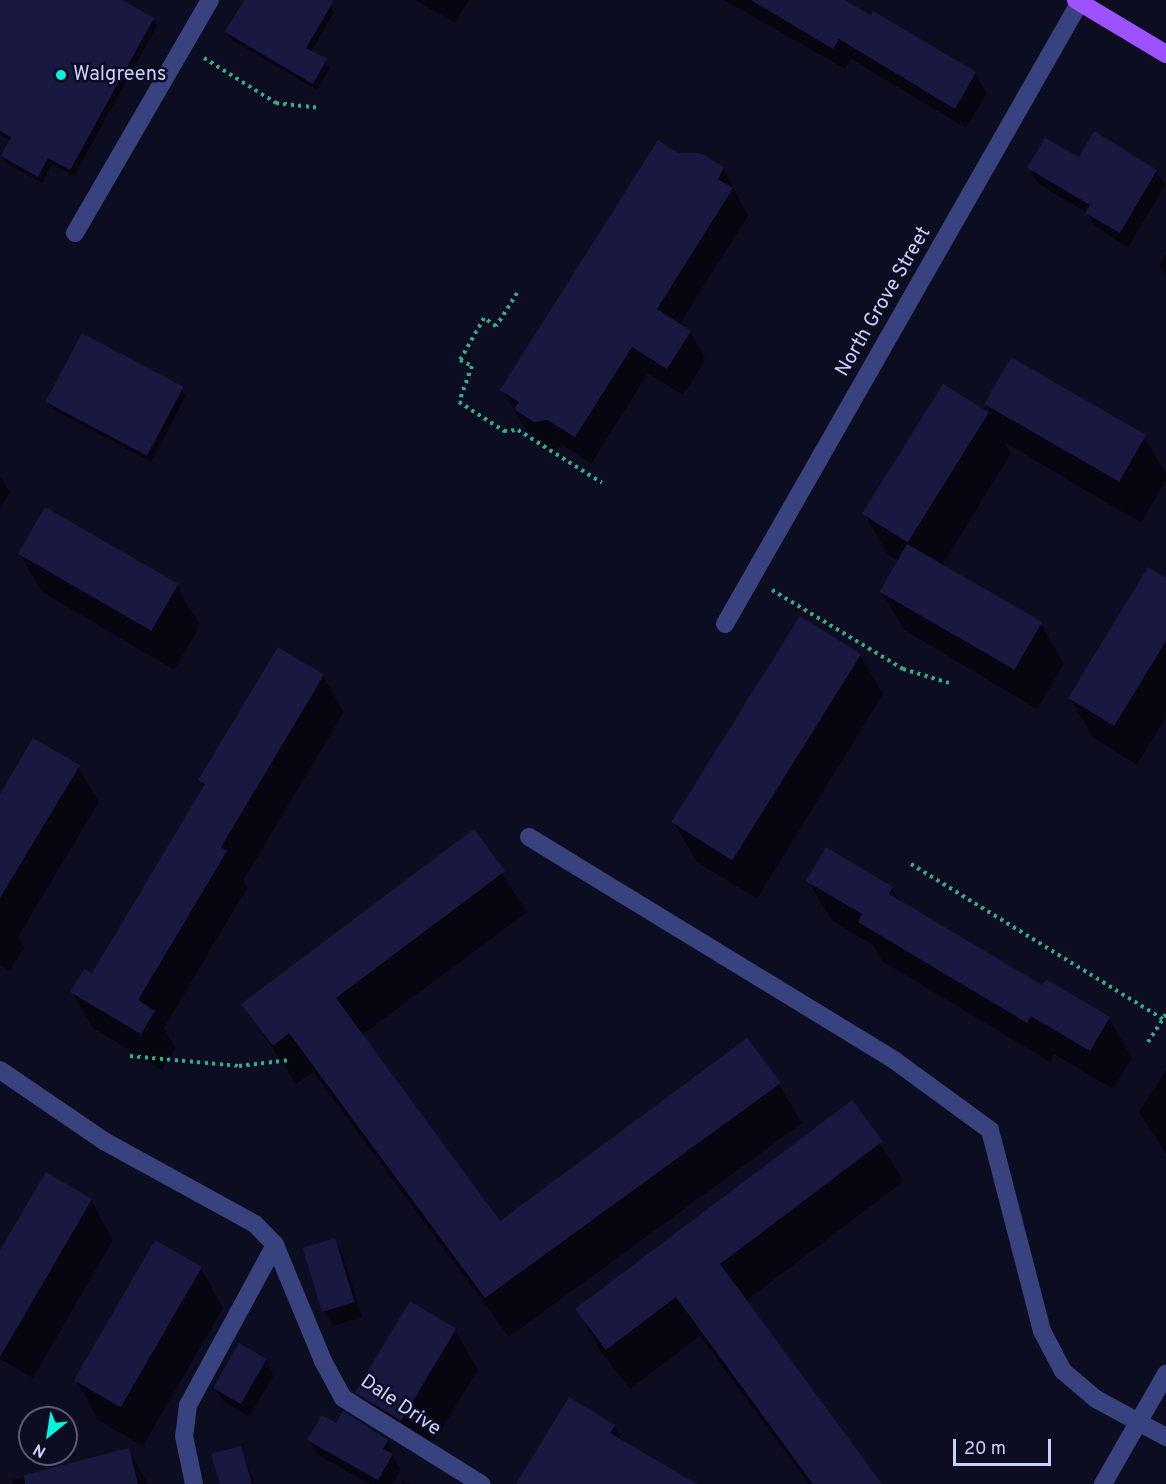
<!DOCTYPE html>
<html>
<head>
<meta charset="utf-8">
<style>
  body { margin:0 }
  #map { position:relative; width:1166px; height:1484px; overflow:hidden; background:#0c0d20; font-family:Overpass,sans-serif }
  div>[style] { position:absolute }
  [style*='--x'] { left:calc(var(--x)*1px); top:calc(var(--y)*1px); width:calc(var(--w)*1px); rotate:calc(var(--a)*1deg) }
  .shadow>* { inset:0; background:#0007 }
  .building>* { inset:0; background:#191841; transform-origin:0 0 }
  .path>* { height:4px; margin-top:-2px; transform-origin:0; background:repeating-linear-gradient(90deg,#2db18f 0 3px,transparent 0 7.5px) }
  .minor>* { height:18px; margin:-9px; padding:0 9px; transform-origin:9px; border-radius:9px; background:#37427f }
  .major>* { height:18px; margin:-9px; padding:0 9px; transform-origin:9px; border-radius:9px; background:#9c52ff }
  .dots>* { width:16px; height:16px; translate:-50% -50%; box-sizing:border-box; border:3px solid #0c0d20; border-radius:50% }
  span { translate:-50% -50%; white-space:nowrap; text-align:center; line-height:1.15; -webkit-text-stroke:5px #0c0d20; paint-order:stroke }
  .poi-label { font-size:20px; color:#cbcfff }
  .left { translate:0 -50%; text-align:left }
  .street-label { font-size:20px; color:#cbcfff }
  .north { position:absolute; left:18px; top:1406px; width:60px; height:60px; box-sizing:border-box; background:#0c0d20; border:2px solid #585b79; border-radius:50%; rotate:210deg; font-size:16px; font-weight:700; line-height:24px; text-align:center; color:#cbcfff }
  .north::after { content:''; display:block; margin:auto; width:21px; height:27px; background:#00f6de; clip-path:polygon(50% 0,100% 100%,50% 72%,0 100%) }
  .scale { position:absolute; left:953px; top:1439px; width:98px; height:27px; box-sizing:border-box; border:3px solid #cbcfff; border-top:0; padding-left:8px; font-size:18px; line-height:21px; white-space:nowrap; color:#cbcfff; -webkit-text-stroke:4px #0c0d20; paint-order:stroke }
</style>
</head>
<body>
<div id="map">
  <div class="shadow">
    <div style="clip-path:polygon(0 0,118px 0,153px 19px,157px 26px,74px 176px,52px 164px,42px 183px,6px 163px,2px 156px,11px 141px,0 135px)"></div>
    <div style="clip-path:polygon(245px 0,321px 0,330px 5px,334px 12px,311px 52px,330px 68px,317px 90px,230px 39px,226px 32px)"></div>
    <div style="clip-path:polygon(415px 0,469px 0,455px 23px)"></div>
    <div style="clip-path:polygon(724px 0,845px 0,975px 73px,987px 93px,966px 128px,851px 59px,845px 69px)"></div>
    <div style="clip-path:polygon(677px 154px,723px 168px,748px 216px,679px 325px,690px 332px,706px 359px,683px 395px,648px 373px,591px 464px,564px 446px,551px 449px,531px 437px,502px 390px)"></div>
    <div style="clip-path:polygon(1079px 159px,1156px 171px,1165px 186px,1128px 247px,1096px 227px,1087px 213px,1037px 183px,1029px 168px)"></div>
    <div style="clip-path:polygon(1166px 253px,1166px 276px,1159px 264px)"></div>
    <div style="clip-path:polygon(83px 335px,182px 389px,186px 396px,151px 462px,52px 409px,47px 402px)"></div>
    <div style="clip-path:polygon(1012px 359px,1145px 438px,1166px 474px,1166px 480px,1141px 523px,1004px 442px,1011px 453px,942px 566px,1041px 624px,1064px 664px,1037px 709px,904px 630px,881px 591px,899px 561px,888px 555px,865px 515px,944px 386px,992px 416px,985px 404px)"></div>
    <div style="clip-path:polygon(0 476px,10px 492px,0 509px)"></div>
    <div style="clip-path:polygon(45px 509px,177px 586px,200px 626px,174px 670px,42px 592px,19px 553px)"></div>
    <div style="clip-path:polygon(1166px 580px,1166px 717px,1137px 765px,1092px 737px,1070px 698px)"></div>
    <div style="clip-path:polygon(860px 655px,883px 694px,757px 899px,697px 862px,674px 823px)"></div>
    <div style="clip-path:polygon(323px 676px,344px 712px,243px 881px,247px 888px,164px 1028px,175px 1048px,162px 1070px,93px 1028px,72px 992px,92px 975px,204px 788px,200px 780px)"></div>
    <div style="clip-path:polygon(78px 767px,99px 802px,18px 937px,24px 948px,10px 971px,0 965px,0 796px)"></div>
    <div style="clip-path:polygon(473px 831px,527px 912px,362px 1035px,500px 1223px,779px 1084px,802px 1123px,509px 1337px,313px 1072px,296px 1084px,243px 1004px)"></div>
    <div style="clip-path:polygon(808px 881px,892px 888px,900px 902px,1042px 987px,1047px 981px,1109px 1018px,1132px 1058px,1113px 1089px,1054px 1054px,1050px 1062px,882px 961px,873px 945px,831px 920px)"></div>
    <div style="clip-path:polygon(1166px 1069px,1166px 1155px,1139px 1112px)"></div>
    <div style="clip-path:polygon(852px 1102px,904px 1181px,746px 1301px,880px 1484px,809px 1484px,700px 1336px,630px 1389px,599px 1349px,577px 1309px)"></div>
    <div style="clip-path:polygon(91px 1200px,113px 1240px,33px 1378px,0 1359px,0 1253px)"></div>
    <div style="clip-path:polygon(334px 1240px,343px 1255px,362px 1317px,333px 1326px,324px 1311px)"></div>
    <div style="clip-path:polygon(201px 1268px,223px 1308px,143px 1446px,98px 1420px,76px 1380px)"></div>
    <div style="clip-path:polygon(455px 1330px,478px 1370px,423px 1459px,379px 1431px,356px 1392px)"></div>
    <div style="clip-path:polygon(266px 1360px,274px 1375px,249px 1417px,223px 1401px,214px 1387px)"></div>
    <div style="clip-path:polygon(336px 1425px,387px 1441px,400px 1470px,392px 1484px,370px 1484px,318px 1455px,309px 1440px)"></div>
    <div style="clip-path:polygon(614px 1426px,623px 1442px,694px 1484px,521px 1484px)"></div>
    <div style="clip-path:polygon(240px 1447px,255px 1484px,221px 1484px)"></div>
    <div style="clip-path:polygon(129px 1450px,148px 1484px,13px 1484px,12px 1480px)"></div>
    <div style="clip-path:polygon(403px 1479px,411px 1484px,401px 1484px)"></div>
  </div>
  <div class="building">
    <div style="clip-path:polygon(0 0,122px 0,154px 18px,70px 170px,48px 158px,38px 177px,1px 156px,11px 137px,0 131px)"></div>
    <div style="clip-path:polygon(244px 0,334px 0,306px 48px,327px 59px,313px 84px,225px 32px)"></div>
    <div style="clip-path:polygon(751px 0,845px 0,871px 15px,873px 11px,976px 72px,955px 109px,839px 39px,833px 49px)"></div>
    <div style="clip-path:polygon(1094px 131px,1157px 170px,1120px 233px,1085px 213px,1090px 205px,1027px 168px,1045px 138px,1079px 157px)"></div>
    <div style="clip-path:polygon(658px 140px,678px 153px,700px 153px,724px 167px,718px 179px,733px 188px,657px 309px,691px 331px,667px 369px,632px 347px,575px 437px,547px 420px,534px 422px,514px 409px,519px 402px,500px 390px)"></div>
    <div style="left:82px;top:333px;width:115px;height:78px;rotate:28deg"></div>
    <div style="left:1011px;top:357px;width:156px;height:54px;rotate:30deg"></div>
    <div style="left:943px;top:384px;width:54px;height:153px;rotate:32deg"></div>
    <div style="left:45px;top:507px;width:154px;height:54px;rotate:30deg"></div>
    <div style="left:907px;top:544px;width:156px;height:55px;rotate:30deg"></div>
    <div style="clip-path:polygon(1148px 567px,1166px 578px,1166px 641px,1114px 726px,1068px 698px)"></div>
    <div style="left:800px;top:616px;width:72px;height:243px;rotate:32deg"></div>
    <div style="clip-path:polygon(278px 647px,324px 675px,221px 847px,227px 851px,138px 1000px,155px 1011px,141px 1034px,70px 992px,84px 969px,92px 973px,205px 784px,198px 780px)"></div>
    <div style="clip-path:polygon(33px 738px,80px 765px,0 898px,0 794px)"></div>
    <div style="clip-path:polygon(474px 829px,505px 871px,336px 998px,500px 1221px,747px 1038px,781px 1083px,485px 1298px,289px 1033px,273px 1046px,241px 1004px)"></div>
    <div style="clip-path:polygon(826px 847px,893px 887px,889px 894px,1042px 985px,1046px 979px,1110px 1017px,1090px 1051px,1031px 1016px,1027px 1023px,858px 922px,862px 914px,806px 881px)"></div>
    <div style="clip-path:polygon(852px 1100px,883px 1141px,720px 1264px,882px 1484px,813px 1484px,676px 1297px,606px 1350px,575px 1309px)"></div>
    <div style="clip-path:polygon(46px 1172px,92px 1199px,0 1357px,0 1250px)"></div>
    <div style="left:335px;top:1238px;width:67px;height:34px;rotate:73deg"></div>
    <div style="left:155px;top:1240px;width:54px;height:162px;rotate:30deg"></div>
    <div style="left:410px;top:1301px;width:54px;height:107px;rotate:31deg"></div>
    <div style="left:239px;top:1343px;width:32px;height:52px;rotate:30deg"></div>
    <div style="clip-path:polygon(569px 1397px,615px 1425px,610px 1433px,697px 1484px,516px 1484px)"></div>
    <div style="clip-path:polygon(343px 1411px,388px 1440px,383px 1449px,393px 1454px,378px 1480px,307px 1440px,322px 1415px,336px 1423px)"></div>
    <div style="clip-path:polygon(241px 1446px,252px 1484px,220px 1484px,211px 1454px)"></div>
    <div style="clip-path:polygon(129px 1448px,138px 1484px,25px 1484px,24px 1475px)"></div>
  </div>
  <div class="path">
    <div style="--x:204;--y:58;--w:85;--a:32"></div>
    <div style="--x:276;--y:103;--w:45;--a:6.3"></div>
    <div style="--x:517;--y:293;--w:39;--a:122"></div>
    <div style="--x:496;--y:326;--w:14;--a:-146"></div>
    <div style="--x:484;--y:318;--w:48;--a:119.7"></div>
    <div style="--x:460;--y:360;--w:13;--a:27"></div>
    <div style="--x:472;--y:366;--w:38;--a:110"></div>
    <div style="--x:459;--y:402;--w:54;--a:32.8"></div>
    <div style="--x:504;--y:431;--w:14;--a:-4"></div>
    <div style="--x:518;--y:430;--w:99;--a:32.2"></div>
    <div style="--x:772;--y:590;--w:153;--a:31.1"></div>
    <div style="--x:903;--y:669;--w:48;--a:16.9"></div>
    <div style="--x:911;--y:864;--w:296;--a:31.6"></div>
    <div style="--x:1148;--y:1042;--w:33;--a:-57"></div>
    <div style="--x:130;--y:1056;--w:109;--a:5.2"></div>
    <div style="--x:239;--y:1066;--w:51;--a:-6.7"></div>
  </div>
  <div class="minor">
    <div style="--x:75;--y:233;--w:269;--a:-59.9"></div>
    <div style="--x:725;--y:624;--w:718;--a:-60.29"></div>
    <div style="--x:529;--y:837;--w:428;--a:31.4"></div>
    <div style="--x:894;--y:1060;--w:119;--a:36.1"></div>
    <div style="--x:990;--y:1130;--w:208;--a:75.5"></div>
    <div style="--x:1042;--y:1331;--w:45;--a:62.3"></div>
    <div style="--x:1063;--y:1371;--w:43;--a:40.3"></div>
    <div style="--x:1096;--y:1399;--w:80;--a:28.5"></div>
    <div style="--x:0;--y:1070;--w:126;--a:34.3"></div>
    <div style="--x:104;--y:1141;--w:172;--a:28.8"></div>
    <div style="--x:255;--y:1224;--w:29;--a:46"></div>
    <div style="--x:275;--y:1245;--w:182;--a:118.5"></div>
    <div style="--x:188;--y:1405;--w:31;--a:97"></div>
    <div style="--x:184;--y:1436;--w:49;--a:78.2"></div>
    <div style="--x:275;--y:1245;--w:126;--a:67.5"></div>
    <div style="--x:323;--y:1361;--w:42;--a:61.6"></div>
    <div style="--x:343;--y:1398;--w:163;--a:31.9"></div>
    <div style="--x:1103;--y:1484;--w:127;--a:-60.2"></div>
  </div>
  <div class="major">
    <div style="--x:1076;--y:0;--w:105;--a:31"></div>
  </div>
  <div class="dots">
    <div style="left:61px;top:75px;background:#00f6de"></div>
  </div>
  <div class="poi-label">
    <span class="left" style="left:73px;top:75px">Walgreens</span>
  </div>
  <div class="street-label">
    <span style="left:884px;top:302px;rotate:-60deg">North Grove Street</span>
    <span style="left:400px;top:1406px;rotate:34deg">Dale Drive</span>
  </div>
  <div class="north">N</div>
  <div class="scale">20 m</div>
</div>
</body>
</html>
